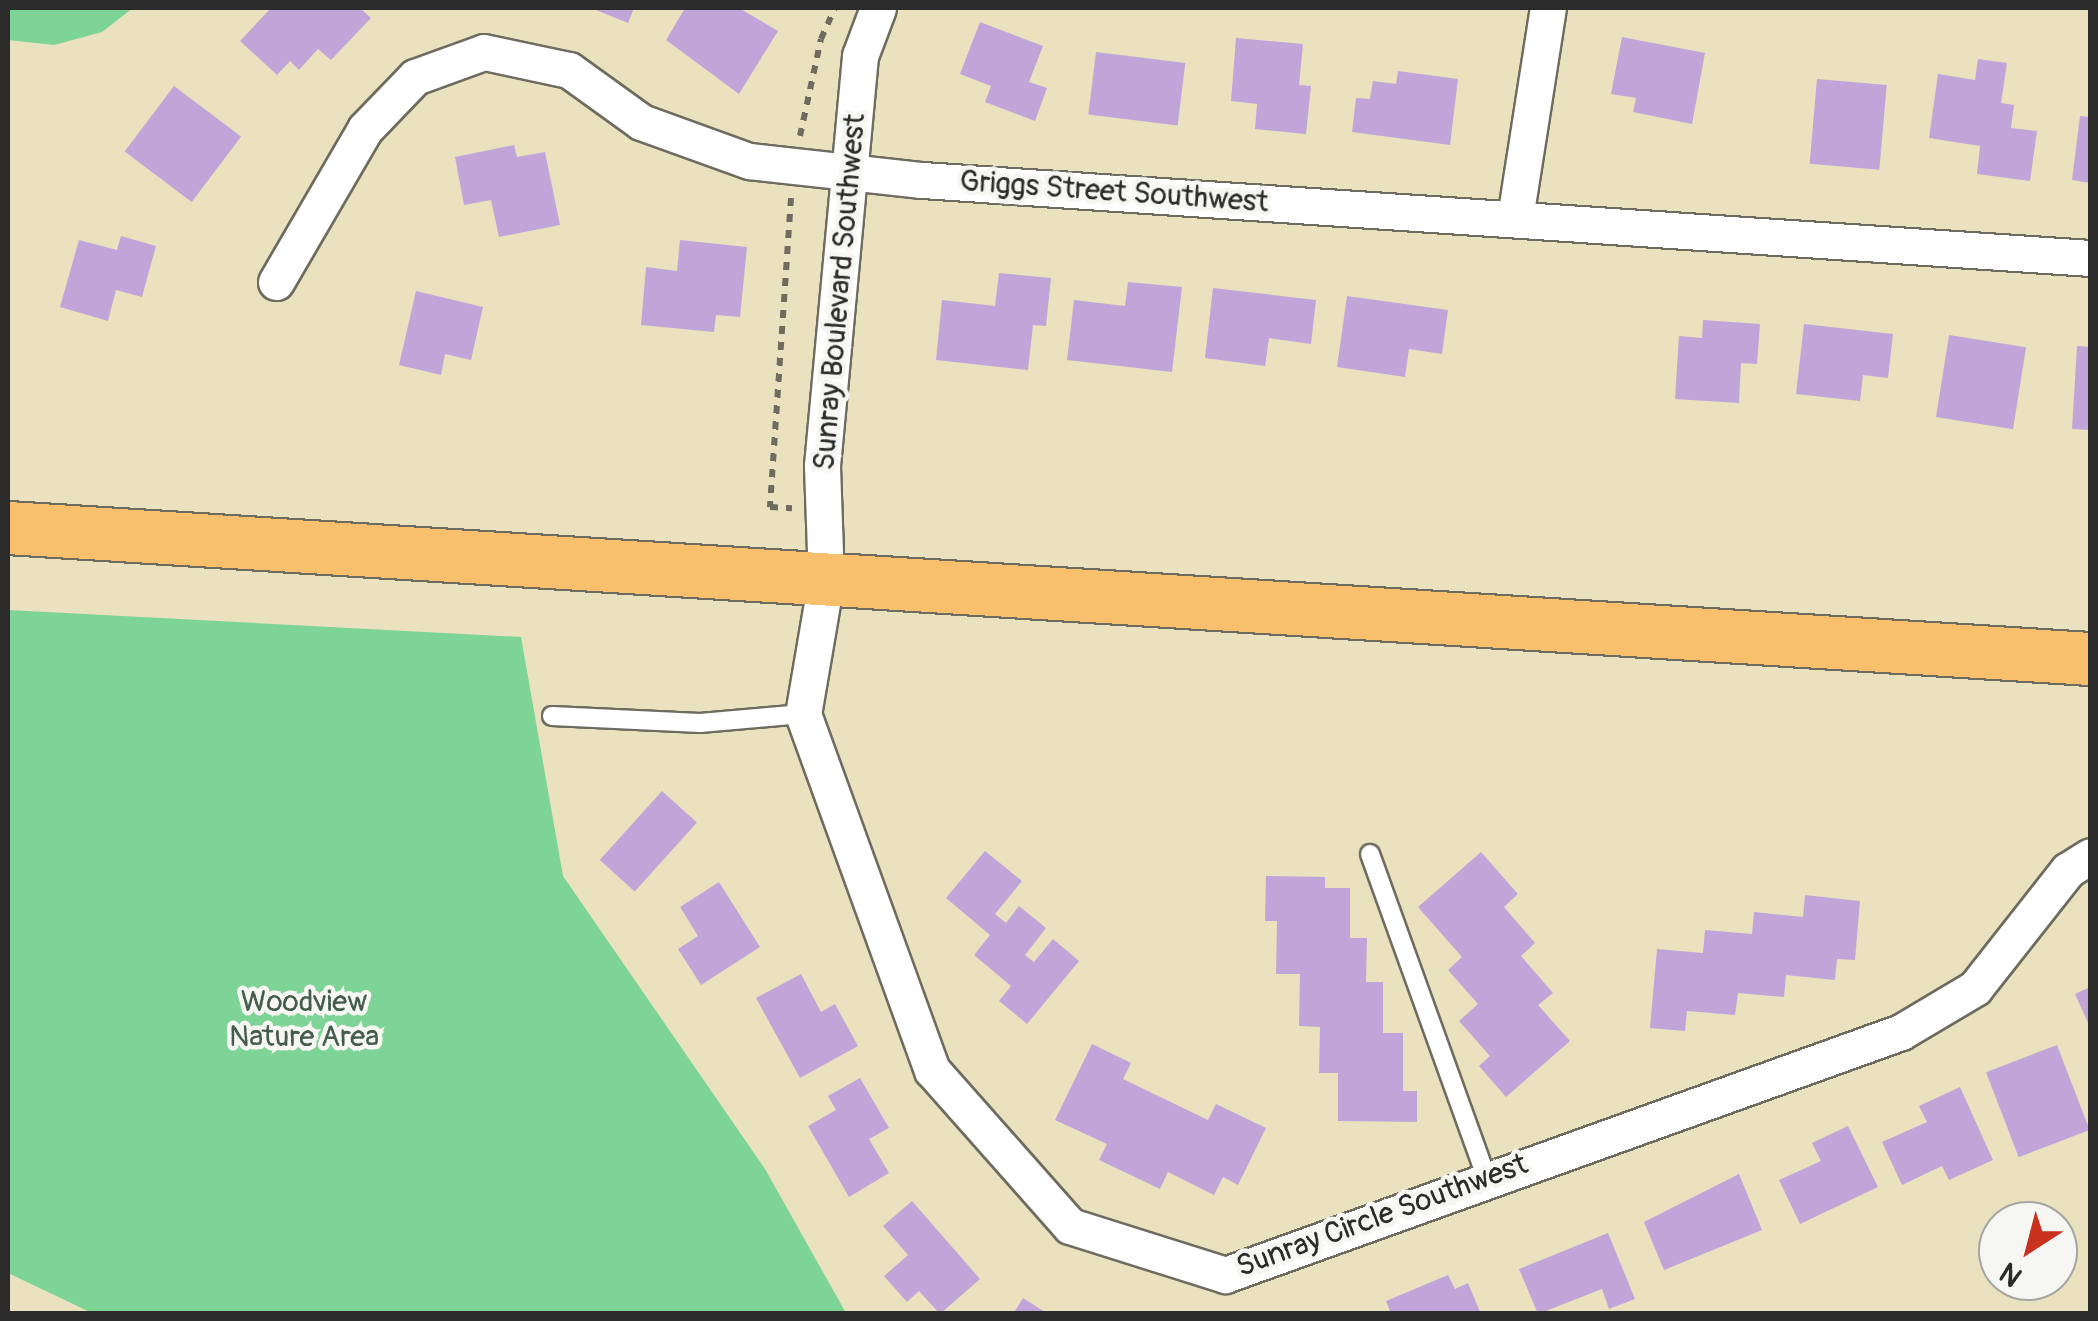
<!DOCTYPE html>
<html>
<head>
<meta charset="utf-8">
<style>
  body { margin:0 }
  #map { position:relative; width:2098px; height:1321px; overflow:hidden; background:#eae1bf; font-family:Pangolin,sans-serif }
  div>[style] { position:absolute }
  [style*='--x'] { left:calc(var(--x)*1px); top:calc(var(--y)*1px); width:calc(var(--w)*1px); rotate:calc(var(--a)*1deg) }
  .green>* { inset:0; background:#7ed396 }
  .building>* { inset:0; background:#c2a5d8; transform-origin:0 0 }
  .path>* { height:6px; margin-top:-3px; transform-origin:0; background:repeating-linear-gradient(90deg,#6e6b5f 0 8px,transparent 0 16px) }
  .roads { filter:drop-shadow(2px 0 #6e6b5f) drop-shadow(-2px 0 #6e6b5f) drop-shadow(0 2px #6e6b5f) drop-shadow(0 -2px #6e6b5f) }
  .service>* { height:18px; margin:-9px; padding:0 9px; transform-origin:9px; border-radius:9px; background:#fff }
  .minor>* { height:35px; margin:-17.5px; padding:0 17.5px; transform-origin:17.5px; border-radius:17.5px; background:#fff }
  .primary>* { height:52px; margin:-26px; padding:0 26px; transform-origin:26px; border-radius:26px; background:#f8bf6c }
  span { translate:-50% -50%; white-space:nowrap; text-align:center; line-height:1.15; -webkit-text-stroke:9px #f6f6f2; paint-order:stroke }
  .street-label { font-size:30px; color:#2b2b2b }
  .park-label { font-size:30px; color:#445d4b }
  .frame { position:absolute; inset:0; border:10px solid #2b2b2b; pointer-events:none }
  .north { position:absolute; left:1978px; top:1201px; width:100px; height:100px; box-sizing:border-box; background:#f6f6f2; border:2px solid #a5a5a2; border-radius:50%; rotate:216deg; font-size:28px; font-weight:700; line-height:40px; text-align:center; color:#2b2b2b }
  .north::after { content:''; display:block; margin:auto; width:35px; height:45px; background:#c8321e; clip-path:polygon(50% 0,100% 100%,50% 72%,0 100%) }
</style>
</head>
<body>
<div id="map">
  <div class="green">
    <div style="clip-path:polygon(8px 8px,133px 8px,102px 32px,54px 45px,8px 40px)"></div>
    <div style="clip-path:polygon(8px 610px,521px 637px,563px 876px,765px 1169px,846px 1313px,92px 1313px,8px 1273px)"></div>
  </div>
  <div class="building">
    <div style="clip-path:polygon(271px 8px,360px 8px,371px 18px,331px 60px,318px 49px,299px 70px,290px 61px,277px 75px,240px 41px)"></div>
    <div style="clip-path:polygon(591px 8px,634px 8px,628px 23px)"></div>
    <div style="clip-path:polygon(685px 8px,739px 8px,778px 31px,739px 94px,666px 40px)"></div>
    <div style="clip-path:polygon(980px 22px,1043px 46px,1029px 82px,1047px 88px,1035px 121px,985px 102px,991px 86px,960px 74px)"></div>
    <div style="clip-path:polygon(1622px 37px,1705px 53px,1692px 124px,1633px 112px,1636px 98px,1611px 94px)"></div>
    <div style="clip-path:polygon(1236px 38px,1303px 44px,1299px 85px,1311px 86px,1306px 134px,1255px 129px,1257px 104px,1231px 101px)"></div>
    <div style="left:1096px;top:52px;width:90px;height:63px;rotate:7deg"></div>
    <div style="clip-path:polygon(1978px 59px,2007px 63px,2001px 103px,2014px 105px,2011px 128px,2037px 131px,2030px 181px,1977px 174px,1980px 146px,1929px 138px,1938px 74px,1975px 80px)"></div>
    <div style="clip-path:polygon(1398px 71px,1458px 79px,1450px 145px,1352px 132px,1356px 98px,1370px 99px,1373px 81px,1396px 84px)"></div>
    <div style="left:1817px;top:79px;width:70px;height:85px;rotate:5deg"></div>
    <div style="left:174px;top:86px;width:84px;height:82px;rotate:37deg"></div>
    <div style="clip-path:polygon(2080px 116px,2090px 117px,2090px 183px,2072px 180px)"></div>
    <div style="clip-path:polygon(514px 145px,517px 157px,545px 152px,560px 225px,499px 237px,491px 200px,464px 205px,455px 157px)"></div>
    <div style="clip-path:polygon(121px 236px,156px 246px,142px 297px,116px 290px,108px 321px,60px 307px,79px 240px,117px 250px)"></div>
    <div style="clip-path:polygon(680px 240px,747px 247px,740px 317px,716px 315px,714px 332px,641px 325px,646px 267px,677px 271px)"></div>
    <div style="clip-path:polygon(999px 273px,1051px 278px,1046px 326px,1033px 325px,1028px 370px,936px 360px,942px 300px,995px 306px)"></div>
    <div style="clip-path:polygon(1128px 282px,1182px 287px,1172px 372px,1067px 360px,1074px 300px,1125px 306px)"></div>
    <div style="clip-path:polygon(1213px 288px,1316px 300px,1311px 344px,1269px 338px,1265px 366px,1205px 358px)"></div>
    <div style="clip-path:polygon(416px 291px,483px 307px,471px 360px,445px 354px,441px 375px,399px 365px)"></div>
    <div style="clip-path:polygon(1347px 296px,1448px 310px,1442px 354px,1409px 349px,1405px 377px,1337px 367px)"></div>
    <div style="clip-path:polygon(1703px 320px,1760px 324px,1757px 364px,1741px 363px,1739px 403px,1675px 399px,1679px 336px,1702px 338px)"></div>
    <div style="clip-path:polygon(1804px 324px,1893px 334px,1888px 378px,1863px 375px,1860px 401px,1796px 394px)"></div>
    <div style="left:1949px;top:335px;width:78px;height:83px;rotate:9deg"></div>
    <div style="clip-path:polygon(2077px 346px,2090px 347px,2090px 430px,2072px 429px)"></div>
    <div style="left:662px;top:791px;width:47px;height:93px;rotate:42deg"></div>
    <div style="clip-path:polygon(985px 851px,1022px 881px,995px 914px,1006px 923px,1019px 906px,1046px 928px,1025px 955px,1034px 962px,1053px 939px,1079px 961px,1027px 1024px,999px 1001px,1011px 986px,974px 955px,990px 935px,946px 898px)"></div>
    <div style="clip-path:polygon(1481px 852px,1518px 894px,1504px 907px,1535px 943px,1521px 956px,1553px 993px,1538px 1005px,1570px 1041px,1506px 1097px,1479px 1066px,1490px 1056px,1459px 1021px,1478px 1004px,1448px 970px,1462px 957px,1418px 907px)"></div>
    <div style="clip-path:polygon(1266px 876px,1325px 877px,1325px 888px,1350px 888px,1350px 938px,1367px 938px,1366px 982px,1383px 982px,1383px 1033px,1403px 1033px,1403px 1091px,1417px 1091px,1417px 1122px,1338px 1121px,1338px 1073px,1319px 1073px,1320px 1027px,1299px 1026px,1300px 974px,1276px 974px,1277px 921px,1265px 921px)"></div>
    <div style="clip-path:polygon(719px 882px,760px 947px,701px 985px,678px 949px,698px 936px,680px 907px)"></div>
    <div style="clip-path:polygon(1805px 895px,1860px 901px,1855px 960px,1837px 959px,1835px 980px,1786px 975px,1784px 997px,1738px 993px,1735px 1015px,1687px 1011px,1685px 1031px,1650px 1028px,1657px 949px,1703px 953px,1705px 930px,1752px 934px,1754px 912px,1803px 917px)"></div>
    <div style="clip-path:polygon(801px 974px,821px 1012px,835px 1004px,858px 1046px,800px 1078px,756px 998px)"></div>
    <div style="clip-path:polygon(2090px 987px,2090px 1027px,2075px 994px)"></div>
    <div style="clip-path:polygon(1092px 1044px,1131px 1063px,1123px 1079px,1208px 1120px,1216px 1104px,1266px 1128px,1238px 1185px,1223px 1177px,1214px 1195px,1168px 1172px,1160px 1189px,1099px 1160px,1107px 1144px,1055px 1120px)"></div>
    <div style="left:2057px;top:1045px;width:91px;height:76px;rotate:69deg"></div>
    <div style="clip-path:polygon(860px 1078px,889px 1128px,869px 1139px,889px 1173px,849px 1197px,808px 1126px,836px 1110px,828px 1096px)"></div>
    <div style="clip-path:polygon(1960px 1087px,1993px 1160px,1949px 1180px,1942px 1166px,1902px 1185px,1882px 1142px,1927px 1122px,1919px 1106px)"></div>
    <div style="clip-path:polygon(1848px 1126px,1878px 1187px,1800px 1224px,1779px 1180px,1821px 1161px,1812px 1143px)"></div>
    <div style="clip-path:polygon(1739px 1174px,1762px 1230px,1664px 1270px,1644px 1222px)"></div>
    <div style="clip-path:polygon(912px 1201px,980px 1279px,940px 1314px,919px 1291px,907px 1302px,884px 1276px,908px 1255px,883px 1226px)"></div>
    <div style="clip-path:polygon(1608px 1233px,1635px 1299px,1609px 1309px,1602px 1289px,1538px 1314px,1519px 1269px)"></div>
    <div style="clip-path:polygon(1448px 1275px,1455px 1289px,1468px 1283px,1481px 1314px,1391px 1314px,1386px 1301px)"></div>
    <div style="clip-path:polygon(1023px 1298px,1048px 1314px,1013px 1314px)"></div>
  </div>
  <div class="path">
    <div style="--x:800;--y:136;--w:99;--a:-77.8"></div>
    <div style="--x:821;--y:39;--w:34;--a:-66"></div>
    <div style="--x:791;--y:198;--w:310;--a:93.9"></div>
    <div style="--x:770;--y:507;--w:22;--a:3"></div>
  </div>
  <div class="roads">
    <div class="service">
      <div style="--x:552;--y:716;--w:148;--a:2.7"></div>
      <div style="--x:700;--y:723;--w:103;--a:-5"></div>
      <div style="--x:1370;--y:854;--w:342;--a:70.2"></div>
    </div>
    <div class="minor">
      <div style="--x:878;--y:8;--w:51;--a:110.6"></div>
      <div style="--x:860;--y:56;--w:412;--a:95.3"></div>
      <div style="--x:822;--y:466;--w:114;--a:88"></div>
      <div style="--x:826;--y:580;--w:136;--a:99.7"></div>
      <div style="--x:803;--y:714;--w:379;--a:70.1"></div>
      <div style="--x:932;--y:1070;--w:208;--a:48.5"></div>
      <div style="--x:1070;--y:1226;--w:163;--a:17.5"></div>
      <div style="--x:1225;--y:1275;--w:718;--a:-19.77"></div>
      <div style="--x:1901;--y:1032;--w:86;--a:-30.7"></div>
      <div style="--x:1975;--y:988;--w:150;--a:-51.8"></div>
      <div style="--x:2068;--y:870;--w:26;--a:-32"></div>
      <div style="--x:1515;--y:218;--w:213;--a:-81.1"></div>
      <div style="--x:276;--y:282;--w:177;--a:-59.8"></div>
      <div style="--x:365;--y:129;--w:72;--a:-46.1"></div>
      <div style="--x:415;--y:77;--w:73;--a:-19.9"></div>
      <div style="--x:484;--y:52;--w:87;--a:12"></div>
      <div style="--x:569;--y:70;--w:89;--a:35.8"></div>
      <div style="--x:641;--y:122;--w:115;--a:19.9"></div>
      <div style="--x:749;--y:161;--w:174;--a:6.3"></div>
      <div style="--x:922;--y:180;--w:1171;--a:3.82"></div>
    </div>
    <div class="primary">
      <div style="--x:8;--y:528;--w:2086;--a:3.6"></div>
    </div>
  </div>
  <div class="street-label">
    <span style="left:1114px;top:192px;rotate:4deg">Griggs Street Southwest</span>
    <span style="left:840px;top:292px;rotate:-85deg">Sunray Boulevard Southwest</span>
    <span style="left:1382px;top:1216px;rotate:-20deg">Sunray Circle Southwest</span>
  </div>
  <div class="park-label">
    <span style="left:304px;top:1019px">Woodview<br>Nature Area</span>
  </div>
  <div class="frame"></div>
  <div class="north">N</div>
</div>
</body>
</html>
